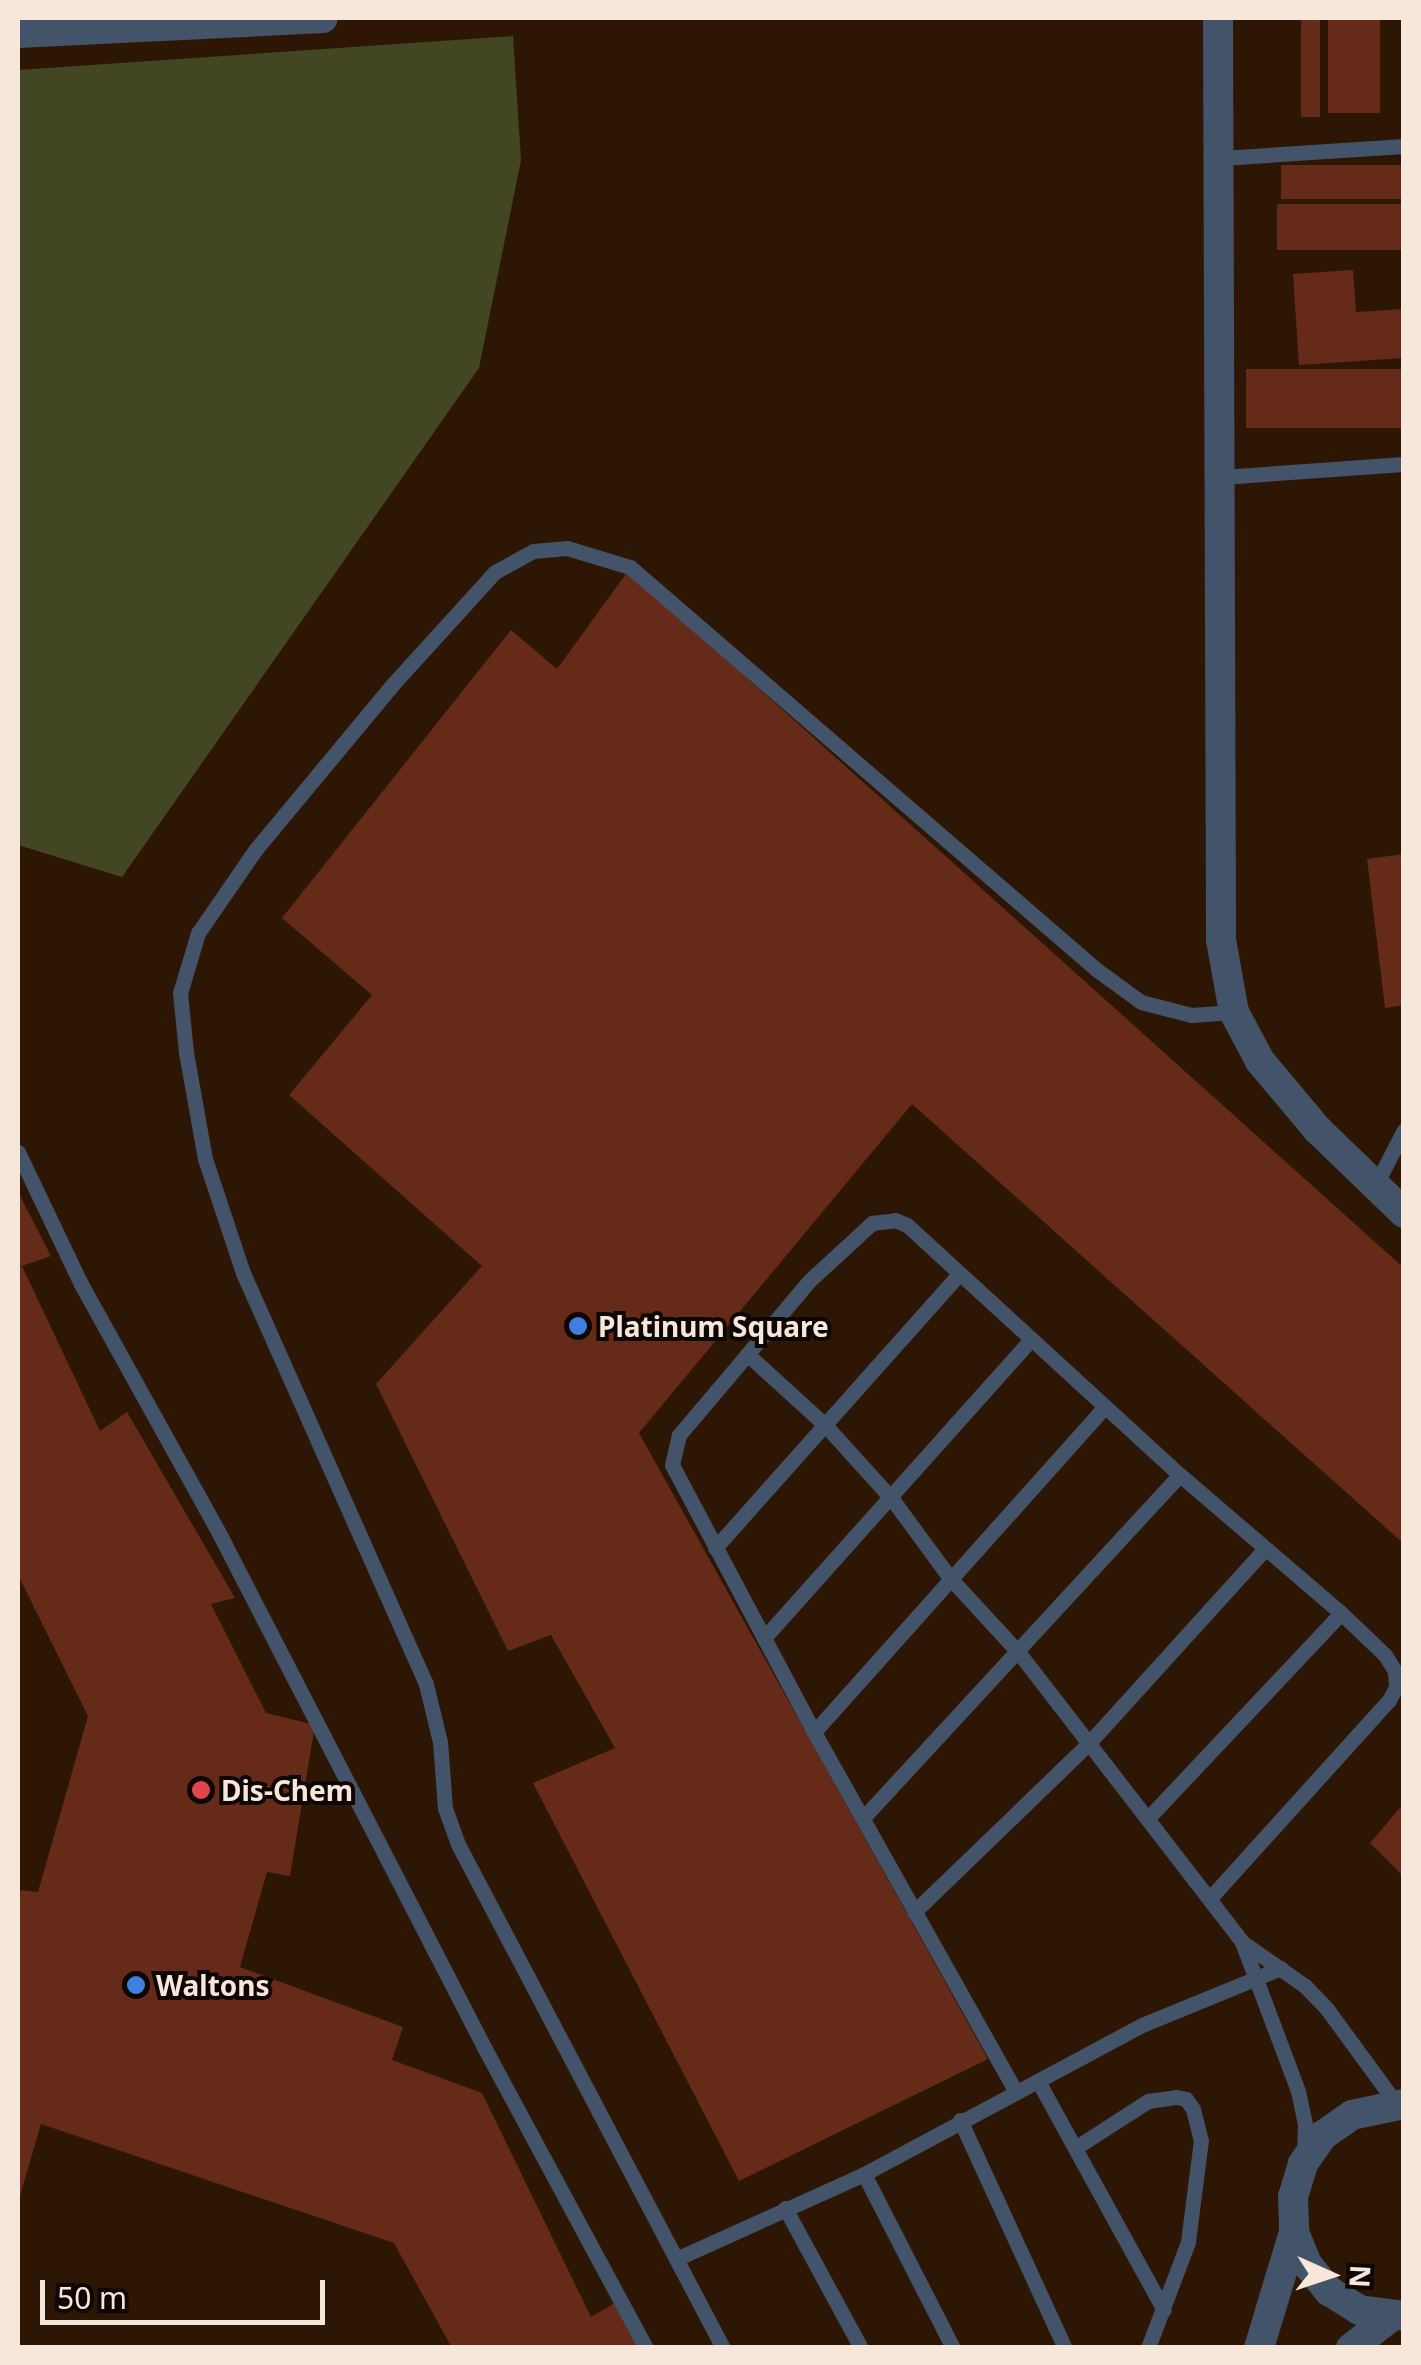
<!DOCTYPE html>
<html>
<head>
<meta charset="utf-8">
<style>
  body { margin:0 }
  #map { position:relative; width:1421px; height:2365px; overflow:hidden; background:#2d1704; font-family:"Noto Sans",sans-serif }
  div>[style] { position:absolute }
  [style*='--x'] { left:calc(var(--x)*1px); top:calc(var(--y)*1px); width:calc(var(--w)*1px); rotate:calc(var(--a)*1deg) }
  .green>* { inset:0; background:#434622 }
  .building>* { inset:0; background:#662a19; transform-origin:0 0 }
  .lane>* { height:15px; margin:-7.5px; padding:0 7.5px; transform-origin:7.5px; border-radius:7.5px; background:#435369 }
  .street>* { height:30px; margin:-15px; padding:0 15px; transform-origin:15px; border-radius:15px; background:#435369 }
  .dots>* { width:28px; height:28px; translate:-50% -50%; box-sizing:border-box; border:5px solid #0e0601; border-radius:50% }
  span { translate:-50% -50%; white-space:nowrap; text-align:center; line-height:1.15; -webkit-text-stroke:8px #0e0601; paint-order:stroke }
  .poi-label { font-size:28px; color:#f7e7db; font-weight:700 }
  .left { translate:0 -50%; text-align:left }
  .frame { position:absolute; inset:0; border:20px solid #f7e7db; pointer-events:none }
  .north { position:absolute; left:1281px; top:2225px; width:100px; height:100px; -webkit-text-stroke:8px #0e0601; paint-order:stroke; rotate:93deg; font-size:28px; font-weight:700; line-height:40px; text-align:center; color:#f7e7db }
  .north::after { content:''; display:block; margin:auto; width:35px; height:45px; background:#f7e7db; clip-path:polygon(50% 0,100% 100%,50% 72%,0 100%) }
  .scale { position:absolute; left:40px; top:2280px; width:285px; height:45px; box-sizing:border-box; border:5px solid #f7e7db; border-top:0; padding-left:12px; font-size:30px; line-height:35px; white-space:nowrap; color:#f7e7db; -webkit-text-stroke:8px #0e0601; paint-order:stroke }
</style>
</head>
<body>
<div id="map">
  <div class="green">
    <div style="clip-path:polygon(513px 36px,521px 160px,479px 368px,122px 877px,18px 845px,18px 70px)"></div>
  </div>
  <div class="building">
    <div style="left:1301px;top:18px;width:19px;height:99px"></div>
    <div style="left:1328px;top:18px;width:52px;height:95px"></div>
    <div style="left:1404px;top:165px;width:34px;height:123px;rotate:90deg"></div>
    <div style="left:1404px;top:204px;width:46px;height:127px;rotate:90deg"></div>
    <div style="clip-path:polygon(1353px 270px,1356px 312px,1404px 309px,1404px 358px,1299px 365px,1293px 274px)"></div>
    <div style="left:1404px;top:369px;width:59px;height:158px;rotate:90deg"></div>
    <div style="clip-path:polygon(628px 571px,1404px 1268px,1404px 1544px,912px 1104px,639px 1433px,988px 2059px,739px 2181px,533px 1783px,615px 1748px,551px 1635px,508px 1651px,376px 1384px,482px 1266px,289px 1095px,372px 995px,282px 918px,511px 630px,557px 669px)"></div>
    <div style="clip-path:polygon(1404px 854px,1404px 1005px,1385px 1008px,1367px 859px)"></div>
    <div style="clip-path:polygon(18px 1192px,51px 1256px,22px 1266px,100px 1431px,127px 1412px,235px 1598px,211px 1604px,266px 1713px,315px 1725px,290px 1876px,267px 1872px,240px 1967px,403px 2027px,392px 2060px,482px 2093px,591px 2317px,615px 2303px,639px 2348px,452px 2348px,394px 2243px,41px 2124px,18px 2203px,18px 1897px,19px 1890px,38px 1892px,88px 1716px,18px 1575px)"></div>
    <div style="clip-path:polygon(1404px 1803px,1404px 1877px,1370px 1843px)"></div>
  </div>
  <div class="lane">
    <div style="--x:1222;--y:158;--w:182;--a:-3.8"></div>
    <div style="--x:1222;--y:477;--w:182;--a:-4.1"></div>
    <div style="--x:18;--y:1152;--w:146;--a:64.5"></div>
    <div style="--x:81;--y:1284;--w:289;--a:61"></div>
    <div style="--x:221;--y:1537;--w:576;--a:62.72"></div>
    <div style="--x:485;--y:2049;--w:340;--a:61.7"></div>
    <div style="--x:1375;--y:1186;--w:63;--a:-62.6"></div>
    <div style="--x:747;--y:1354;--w:107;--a:42.3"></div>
    <div style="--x:826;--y:1426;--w:98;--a:47.9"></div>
    <div style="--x:892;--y:1499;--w:98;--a:53.7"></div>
    <div style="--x:950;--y:1578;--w:102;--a:47.4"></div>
    <div style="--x:1019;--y:1653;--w:365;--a:52.3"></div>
    <div style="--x:1242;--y:1942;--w:159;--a:69.4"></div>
    <div style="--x:1298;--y:2091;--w:35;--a:78"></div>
    <div style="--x:1305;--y:2125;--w:31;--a:92"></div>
    <div style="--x:715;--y:1548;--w:365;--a:-48.3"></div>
    <div style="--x:764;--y:1638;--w:399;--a:-48.2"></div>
    <div style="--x:814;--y:1732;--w:435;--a:-48.2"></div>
    <div style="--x:1149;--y:1817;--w:280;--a:-46.7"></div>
    <div style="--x:863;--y:1818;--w:467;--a:-47.3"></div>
    <div style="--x:914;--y:1912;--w:242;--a:-44"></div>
    <div style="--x:1088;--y:1744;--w:262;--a:-47.8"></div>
    <div style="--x:1242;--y:1942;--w:77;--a:34.9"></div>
    <div style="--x:1305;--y:1986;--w:32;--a:46"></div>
    <div style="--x:1327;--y:2009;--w:115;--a:53.8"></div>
    <div style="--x:1038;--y:2081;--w:261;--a:61.2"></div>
    <div style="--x:1016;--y:2092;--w:413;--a:-119.3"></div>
    <div style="--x:814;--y:1732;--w:302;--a:-118"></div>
    <div style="--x:672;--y:1465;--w:31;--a:-77"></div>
    <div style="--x:679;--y:1435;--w:202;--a:-49.8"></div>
    <div style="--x:809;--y:1281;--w:86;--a:-42.6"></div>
    <div style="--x:872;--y:1223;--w:23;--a:-7"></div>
    <div style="--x:895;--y:1220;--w:13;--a:23"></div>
    <div style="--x:907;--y:1225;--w:370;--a:42.5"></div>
    <div style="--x:1180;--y:1475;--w:212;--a:40.6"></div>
    <div style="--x:1341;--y:1613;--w:61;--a:43.7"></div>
    <div style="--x:1385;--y:1655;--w:19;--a:58"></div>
    <div style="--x:1395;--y:1671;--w:16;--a:86"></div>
    <div style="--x:1396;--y:1687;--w:15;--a:118"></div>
    <div style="--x:1389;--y:1700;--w:266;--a:132.1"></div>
    <div style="--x:960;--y:2120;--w:251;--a:65.3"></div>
    <div style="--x:1075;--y:2148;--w:87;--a:-32.8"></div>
    <div style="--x:1148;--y:2101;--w:28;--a:-8"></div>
    <div style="--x:1176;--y:2097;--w:10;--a:11"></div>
    <div style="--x:1186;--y:2099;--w:12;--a:55"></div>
    <div style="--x:1193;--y:2109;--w:32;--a:76"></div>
    <div style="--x:1201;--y:2140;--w:103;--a:97.3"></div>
    <div style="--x:1188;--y:2242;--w:113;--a:110.7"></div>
    <div style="--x:864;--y:2174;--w:195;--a:62.9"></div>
    <div style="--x:785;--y:2208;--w:159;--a:61.5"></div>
    <div style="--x:676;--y:2259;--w:206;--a:-24.3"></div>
    <div style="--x:864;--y:2174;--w:315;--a:-28.2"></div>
    <div style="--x:1142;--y:2025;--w:150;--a:-22.3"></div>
    <div style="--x:723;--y:2348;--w:569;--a:-117.74"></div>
    <div style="--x:458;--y:1844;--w:38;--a:-110"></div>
    <div style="--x:445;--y:1808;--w:66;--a:-94.3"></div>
    <div style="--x:440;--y:1742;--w:60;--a:-103.6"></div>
    <div style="--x:426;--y:1684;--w:450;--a:-114"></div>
    <div style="--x:243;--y:1273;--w:120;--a:-108.4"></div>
    <div style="--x:205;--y:1159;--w:109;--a:-100.1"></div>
    <div style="--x:186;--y:1052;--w:59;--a:-95.8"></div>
    <div style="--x:180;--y:993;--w:63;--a:-73.3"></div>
    <div style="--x:198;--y:933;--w:102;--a:-55.4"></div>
    <div style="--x:256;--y:849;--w:214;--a:-50.3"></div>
    <div style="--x:393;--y:684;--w:151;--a:-47.7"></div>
    <div style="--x:495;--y:572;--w:43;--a:-28.9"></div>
    <div style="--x:533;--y:551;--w:34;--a:-5"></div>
    <div style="--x:567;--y:548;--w:66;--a:16.8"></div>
    <div style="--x:630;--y:567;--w:617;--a:40.79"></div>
    <div style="--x:1097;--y:970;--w:54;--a:36"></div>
    <div style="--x:1141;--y:1002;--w:52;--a:14.6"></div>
    <div style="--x:1191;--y:1015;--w:43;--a:-4"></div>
  </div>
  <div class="street">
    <div style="--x:1218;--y:18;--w:922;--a:89.81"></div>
    <div style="--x:1221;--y:940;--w:73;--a:79.8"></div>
    <div style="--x:1234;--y:1012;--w:55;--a:62"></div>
    <div style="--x:1260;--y:1061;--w:89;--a:50"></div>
    <div style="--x:1317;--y:1129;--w:121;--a:44"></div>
    <div style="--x:18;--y:33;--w:305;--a:-2.8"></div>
    <div style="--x:1404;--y:2104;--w:53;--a:168.1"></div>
    <div style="--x:1352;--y:2115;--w:35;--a:145"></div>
    <div style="--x:1323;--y:2135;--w:35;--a:125"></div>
    <div style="--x:1303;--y:2164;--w:34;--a:107"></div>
    <div style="--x:1293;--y:2197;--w:35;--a:88"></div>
    <div style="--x:1294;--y:2232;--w:35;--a:68"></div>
    <div style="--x:1307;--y:2264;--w:35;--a:51"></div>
    <div style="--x:1329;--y:2291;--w:36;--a:32"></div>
    <div style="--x:1359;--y:2310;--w:45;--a:7.6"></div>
    <div style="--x:1259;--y:2348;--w:121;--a:-73.2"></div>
    <div style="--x:1351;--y:2348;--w:52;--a:-38"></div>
  </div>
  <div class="dots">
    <div style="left:578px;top:1326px;background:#3f7fe0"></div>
    <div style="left:201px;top:1790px;background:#e0444e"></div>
    <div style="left:136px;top:1985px;background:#3f7fe0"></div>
  </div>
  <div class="poi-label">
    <span class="left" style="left:598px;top:1326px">Platinum Square</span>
    <span class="left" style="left:221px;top:1790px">Dis-Chem</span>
    <span class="left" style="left:156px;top:1985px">Waltons</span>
  </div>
  <div class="frame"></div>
  <div class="north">N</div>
  <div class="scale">50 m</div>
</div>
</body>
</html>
